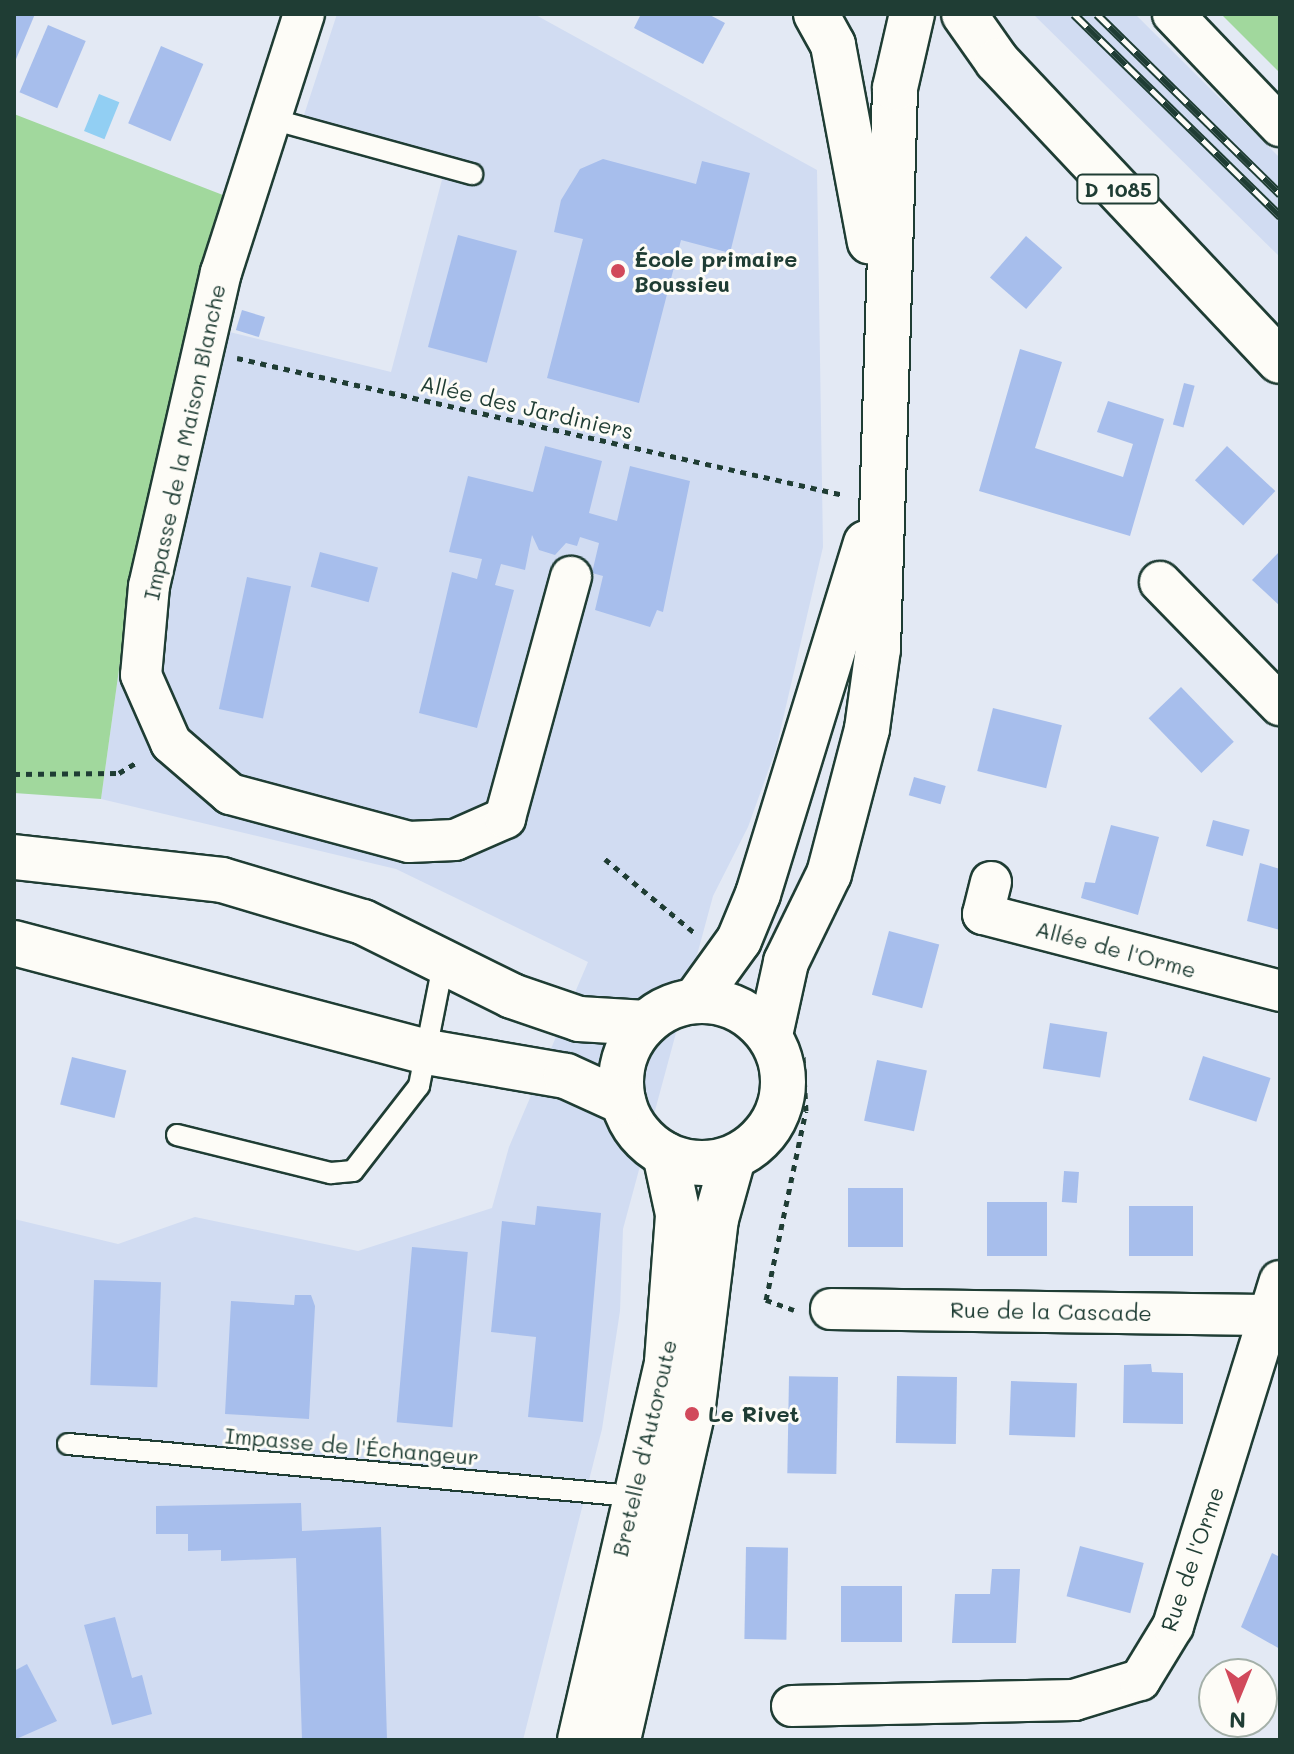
<!DOCTYPE html>
<html>
<head>
<meta charset="utf-8">
<style>
  body { margin:0 }
  #map { position:relative; width:1294px; height:1754px; overflow:hidden; background:#e3e9f4; font-family:Mali,sans-serif }
  div>[style] { position:absolute }
  [style*='--x'] { left:calc(var(--x)*1px); top:calc(var(--y)*1px); width:calc(var(--w)*1px); rotate:calc(var(--a)*1deg) }
  .built>* { inset:0; background:#d1dcf2 }
  .green>* { inset:0; background:#a1d89d }
  .water>* { inset:0; background:#92cff3; transform-origin:0 0 }
  .building>* { inset:0; background:#a7beec; transform-origin:0 0 }
  .path>* { height:5px; margin-top:-2.5px; transform-origin:0; background:repeating-linear-gradient(90deg,#1f3d34 0 6px,transparent 0 12px) }
  .roads { filter:drop-shadow(2px 0 #1f3d34) drop-shadow(-2px 0 #1f3d34) drop-shadow(0 2px #1f3d34) drop-shadow(0 -2px #1f3d34) }
  .service>* { height:20px; margin:-10px; padding:0 10px; transform-origin:10px; border-radius:10px; background:#fdfcf7 }
  .minor>* { height:40px; margin:-20px; padding:0 20px; transform-origin:20px; border-radius:20px; background:#fdfcf7 }
  .primary>* { height:44px; margin:-22px; padding:0 22px; transform-origin:22px; border-radius:22px; background:#fdfcf7 }
  .primary>.ring { margin:-22px; padding:0; box-sizing:content-box; background:none; border:44px solid #fdfcf7; border-radius:50% }
  .motorway>* { height:44px; margin:-22px; padding:0 22px; transform-origin:22px; border-radius:22px; background:#fdfcf7 }
  .rail>* { height:9px; margin-top:-4.5px; transform-origin:0; background:repeating-linear-gradient(90deg,#fdfcf7 0 18px,#1f3d34 0 36px); box-sizing:border-box; border-block:2px solid #1f3d34 }
  .dots>* { width:22px; height:22px; translate:-50% -50%; box-sizing:border-box; border:4px solid #fdfcf7; border-radius:50% }
  span { translate:-50% -50%; white-space:nowrap; text-align:center; line-height:1.15; -webkit-text-stroke:6px #fdfcf7; paint-order:stroke }
  .shield-label span { padding:2px 6px; background:#fdfcf7; border:2px solid; border-radius:6px; -webkit-text-stroke-width:0 }
  .shield-label { font-size:20px; color:#1f3d34; font-weight:700 }
  .poi-label { font-size:22px; color:#1f3d34; font-weight:700 }
  .left { translate:0 -50%; text-align:left }
  .street-label { font-size:22px; color:#1f3d34 }
  .frame { position:absolute; inset:0; border:16px solid #1f3d34; pointer-events:none }
  .north { position:absolute; left:1198px; top:1658px; width:80px; height:80px; box-sizing:border-box; background:#fdfcf7; border:2px solid #a4b0a9; border-radius:50%; rotate:181deg; font-size:22px; font-weight:700; line-height:32px; text-align:center; color:#1f3d34 }
  .north::after { content:''; display:block; margin:auto; width:28px; height:36px; background:#d1495b; clip-path:polygon(50% 0,100% 100%,50% 72%,0 100%) }
</style>
</head>
<body>
<div id="map">
  <div class="built">
    <div style="clip-path:polygon(337px 14px,534px 14px,817px 170px,823px 547px,776px 749px,748px 827px,713px 896px,623px 1229px,620px 1311px,602px 1429px,523px 1740px,14px 1740px,14px 1219px,118px 1244px,195px 1217px,358px 1251px,492px 1208px,509px 1147px,588px 962px,396px 869px,101px 799px,137px 540px,189px 322px,391px 372px,448px 157px,304px 115px)"></div>
    <div style="clip-path:polygon(1033px 14px,1135px 14px,1280px 158px,1280px 257px)"></div>
  </div>
  <div class="green">
    <div style="clip-path:polygon(1221px 14px,1280px 14px,1280px 73px)"></div>
    <div style="clip-path:polygon(14px 114px,228px 197px,137px 540px,101px 799px,14px 793px)"></div>
  </div>
  <div class="water">
    <div style="left:99px;top:94px;width:22px;height:40px;rotate:22deg"></div>
  </div>
  <div class="building">
    <div style="clip-path:polygon(14px 14px,35px 14px,14px 64px)"></div>
    <div style="clip-path:polygon(641px 14px,708px 14px,725px 23px,703px 64px,634px 28px)"></div>
    <div style="left:48px;top:25px;width:41px;height:73px;rotate:23deg"></div>
    <div style="left:161px;top:46px;width:46px;height:84px;rotate:23deg"></div>
    <div style="clip-path:polygon(603px 159px,696px 184px,702px 161px,750px 173px,730px 253px,681px 240px,639px 403px,547px 378px,583px 239px,554px 232px,561px 200px,580px 169px)"></div>
    <div style="left:458px;top:235px;width:61px;height:116px;rotate:15deg"></div>
    <div style="left:1026px;top:236px;width:48px;height:55px;rotate:41deg"></div>
    <div style="left:242px;top:310px;width:24px;height:21px;rotate:17deg"></div>
    <div style="clip-path:polygon(1020px 349px,1062px 362px,1035px 448px,1123px 477px,1133px 444px,1097px 432px,1108px 401px,1164px 419px,1130px 536px,979px 491px)"></div>
    <div style="left:1184px;top:383px;width:11px;height:43px;rotate:15deg"></div>
    <div style="clip-path:polygon(545px 446px,602px 461px,589px 513px,617px 521px,630px 466px,690px 481px,663px 612px,657px 610px,650px 627px,595px 610px,603px 576px,592px 573px,599px 543px,580px 537px,577px 546px,566px 543px,555px 555px,539px 550px,532px 535px,525px 570px,501px 564px,495px 585px,514px 590px,477px 728px,419px 713px,452px 572px,477px 579px,482px 559px,449px 552px,468px 476px,533px 492px)"></div>
    <div style="left:1227px;top:446px;width:66px;height:47px;rotate:43deg"></div>
    <div style="clip-path:polygon(1280px 551px,1280px 606px,1252px 580px)"></div>
    <div style="left:320px;top:552px;width:60px;height:36px;rotate:15deg"></div>
    <div style="left:247px;top:577px;width:45px;height:135px;rotate:12deg"></div>
    <div style="left:1181px;top:687px;width:76px;height:45px;rotate:46deg"></div>
    <div style="left:993px;top:708px;width:71px;height:65px;rotate:14deg"></div>
    <div style="left:914px;top:777px;width:33px;height:19px;rotate:16deg"></div>
    <div style="left:1213px;top:820px;width:38px;height:27px;rotate:15deg"></div>
    <div style="clip-path:polygon(1111px 825px,1159px 837px,1138px 915px,1081px 898px,1085px 882px,1095px 883px)"></div>
    <div style="clip-path:polygon(1260px 863px,1280px 869px,1280px 930px,1247px 921px)"></div>
    <div style="left:889px;top:931px;width:52px;height:66px;rotate:15deg"></div>
    <div style="left:1050px;top:1023px;width:58px;height:46px;rotate:9deg"></div>
    <div style="left:1203px;top:1056px;width:71px;height:46px;rotate:18deg"></div>
    <div style="left:72px;top:1057px;width:56px;height:49px;rotate:14deg"></div>
    <div style="left:877px;top:1060px;width:51px;height:62px;rotate:12deg"></div>
    <div style="left:1064px;top:1171px;width:15px;height:31px;rotate:4deg"></div>
    <div style="left:848px;top:1188px;width:55px;height:59px"></div>
    <div style="left:987px;top:1202px;width:60px;height:54px"></div>
    <div style="clip-path:polygon(537px 1206px,601px 1213px,583px 1422px,528px 1417px,536px 1337px,491px 1332px,502px 1221px,535px 1225px)"></div>
    <div style="left:1193px;top:1206px;width:50px;height:64px;rotate:90deg"></div>
    <div style="left:412px;top:1247px;width:56px;height:176px;rotate:5deg"></div>
    <div style="left:94px;top:1280px;width:67px;height:105px;rotate:2deg"></div>
    <div style="clip-path:polygon(295px 1295px,311px 1295px,315px 1306px,309px 1419px,225px 1414px,231px 1301px,294px 1305px)"></div>
    <div style="clip-path:polygon(1151px 1364px,1152px 1372px,1183px 1373px,1183px 1424px,1123px 1423px,1124px 1365px)"></div>
    <div style="left:838px;top:1377px;width:97px;height:49px;rotate:91deg"></div>
    <div style="left:957px;top:1377px;width:67px;height:60px;rotate:91deg"></div>
    <div style="left:1011px;top:1381px;width:66px;height:54px;rotate:2deg"></div>
    <div style="clip-path:polygon(301px 1503px,302px 1531px,381px 1527px,387px 1740px,302px 1740px,296px 1558px,221px 1561px,221px 1550px,188px 1551px,188px 1534px,156px 1534px,156px 1506px)"></div>
    <div style="left:1080px;top:1546px;width:66px;height:52px;rotate:15deg"></div>
    <div style="left:746px;top:1547px;width:42px;height:92px;rotate:1deg"></div>
    <div style="clip-path:polygon(1272px 1553px,1280px 1557px,1280px 1649px,1241px 1627px)"></div>
    <div style="clip-path:polygon(992px 1569px,1020px 1569px,1016px 1643px,952px 1643px,955px 1594px,990px 1594px)"></div>
    <div style="left:841px;top:1586px;width:61px;height:56px"></div>
    <div style="clip-path:polygon(115px 1617px,132px 1678px,142px 1675px,152px 1714px,112px 1725px,84px 1625px)"></div>
    <div style="clip-path:polygon(27px 1664px,57px 1721px,14px 1740px,14px 1671px)"></div>
  </div>
  <div class="path">
    <div style="--x:237;--y:358;--w:622;--a:12.72"></div>
    <div style="--x:14;--y:774;--w:105;--a:-0.5"></div>
    <div style="--x:119;--y:773;--w:23;--a:-31"></div>
    <div style="--x:605;--y:859;--w:118;--a:39.5"></div>
    <div style="--x:794;--y:1310;--w:30;--a:-160"></div>
    <div style="--x:766;--y:1300;--w:193;--a:-78.1"></div>
    <div style="--x:806;--y:1111;--w:56;--a:-93.1"></div>
  </div>
  <div class="roads">
    <div class="service">
      <div style="--x:268;--y:118;--w:212;--a:15.4"></div>
      <div style="--x:177;--y:1135;--w:159;--a:13.9"></div>
      <div style="--x:331;--y:1173;--w:22;--a:-5"></div>
      <div style="--x:353;--y:1171;--w:108;--a:-52.2"></div>
      <div style="--x:419;--y:1086;--w:128;--a:-78.8"></div>
      <div style="--x:68;--y:1444;--w:566;--a:5.27"></div>
    </div>
    <div class="minor">
      <div style="--x:304;--y:14;--w:271;--a:107.8"></div>
      <div style="--x:221;--y:272;--w:322;--a:102.9"></div>
      <div style="--x:149;--y:586;--w:89;--a:95.1"></div>
      <div style="--x:141;--y:675;--w:74;--a:66.2"></div>
      <div style="--x:171;--y:743;--w:78;--a:40.8"></div>
      <div style="--x:230;--y:794;--w:185;--a:15"></div>
      <div style="--x:409;--y:842;--w:46;--a:-2.5"></div>
      <div style="--x:455;--y:840;--w:55;--a:-23.7"></div>
      <div style="--x:505;--y:818;--w:250;--a:-74.7"></div>
      <div style="--x:1173;--y:14;--w:155;--a:46.3"></div>
      <div style="--x:1160;--y:582;--w:172;--a:45.7"></div>
      <div style="--x:991;--y:882;--w:33;--a:104"></div>
      <div style="--x:983;--y:914;--w:307;--a:14.5"></div>
      <div style="--x:831;--y:1309;--w:449;--a:0.8"></div>
      <div style="--x:792;--y:1706;--w:282;--a:-1.2"></div>
      <div style="--x:1074;--y:1700;--w:69;--a:-16.9"></div>
      <div style="--x:1140;--y:1680;--w:63;--a:-58.6"></div>
      <div style="--x:1173;--y:1626;--w:361;--a:-72.8"></div>
    </div>
    <div class="primary">
      <div style="--x:816;--y:14;--w:35;--a:61"></div>
      <div style="--x:833;--y:45;--w:200;--a:79.4"></div>
      <div style="--x:964;--y:14;--w:57;--a:54.9"></div>
      <div style="--x:997;--y:61;--w:412;--a:46.7"></div>
      <div style="--x:695;--y:1001;--w:75;--a:-54.2"></div>
      <div style="--x:739;--y:940;--w:50;--a:-67.6"></div>
      <div style="--x:758;--y:894;--w:367;--a:-72.9"></div>
      <div class="ring" style="left:621px;top:1001px;width:118px;height:118px"></div>
      <div style="--x:770;--y:1035;--w:75;--a:-77.6"></div>
      <div style="--x:786;--y:962;--w:98;--a:-64"></div>
      <div style="--x:829;--y:874;--w:150;--a:-75.3"></div>
      <div style="--x:867;--y:729;--w:81;--a:-82.2"></div>
      <div style="--x:878;--y:649;--w:561;--a:-88.26"></div>
      <div style="--x:895;--y:88;--w:76;--a:-77.1"></div>
      <div style="--x:580;--y:1740;--w:388;--a:-77"></div>
      <div style="--x:667;--y:1362;--w:148;--a:-85.7"></div>
      <div style="--x:678;--y:1214;--w:61;--a:-102.2"></div>
      <div style="--x:618;--y:1740;--w:334;--a:-77.2"></div>
      <div style="--x:692;--y:1414;--w:196;--a:-83"></div>
      <div style="--x:716;--y:1219;--w:63;--a:-74.4"></div>
    </div>
    <div class="motorway">
      <div style="--x:14;--y:857;--w:209;--a:6.3"></div>
      <div style="--x:222;--y:880;--w:147;--a:16.6"></div>
      <div style="--x:363;--y:922;--w:166;--a:26.4"></div>
      <div style="--x:512;--y:996;--w:71;--a:18.9"></div>
      <div style="--x:579;--y:1019;--w:67;--a:3.4"></div>
      <div style="--x:14;--y:943;--w:427;--a:14.8"></div>
      <div style="--x:427;--y:1052;--w:141;--a:9.8"></div>
      <div style="--x:566;--y:1076;--w:63;--a:24.5"></div>
    </div>
  </div>
  <div class="rail">
    <div style="--x:1074;--y:14;--w:289;--a:44.4"></div>
    <div style="--x:1097;--y:14;--w:257;--a:44.5"></div>
  </div>
  <div class="dots">
    <div style="left:618px;top:271px;background:#d1495b"></div>
    <div style="left:692px;top:1414px;background:#d1495b"></div>
  </div>
  <div class="shield-label">
    <span style="left:1118px;top:189px">D 1085</span>
  </div>
  <div class="poi-label">
    <span class="left" style="left:634px;top:271px">École primaire<br>Boussieu</span>
    <span class="left" style="left:708px;top:1414px">Le Rivet</span>
  </div>
  <div class="street-label">
    <span style="left:527px;top:407px;rotate:13deg">Allée des Jardiniers</span>
    <span style="left:184px;top:442px;rotate:-78deg">Impasse de la Maison Blanche</span>
    <span style="left:1116px;top:949px;rotate:15deg">Allée de l'Orme</span>
    <span style="left:1051px;top:1311px;rotate:1deg">Rue de la Cascade</span>
    <span style="left:352px;top:1446px;rotate:5deg">Impasse de l'Échangeur</span>
    <span style="left:644px;top:1448px;rotate:-77deg">Bretelle d'Autoroute</span>
    <span style="left:1192px;top:1559px;rotate:-71deg">Rue de l'Orme</span>
  </div>
  <div class="frame"></div>
  <div class="north">N</div>
</div>
</body>
</html>
